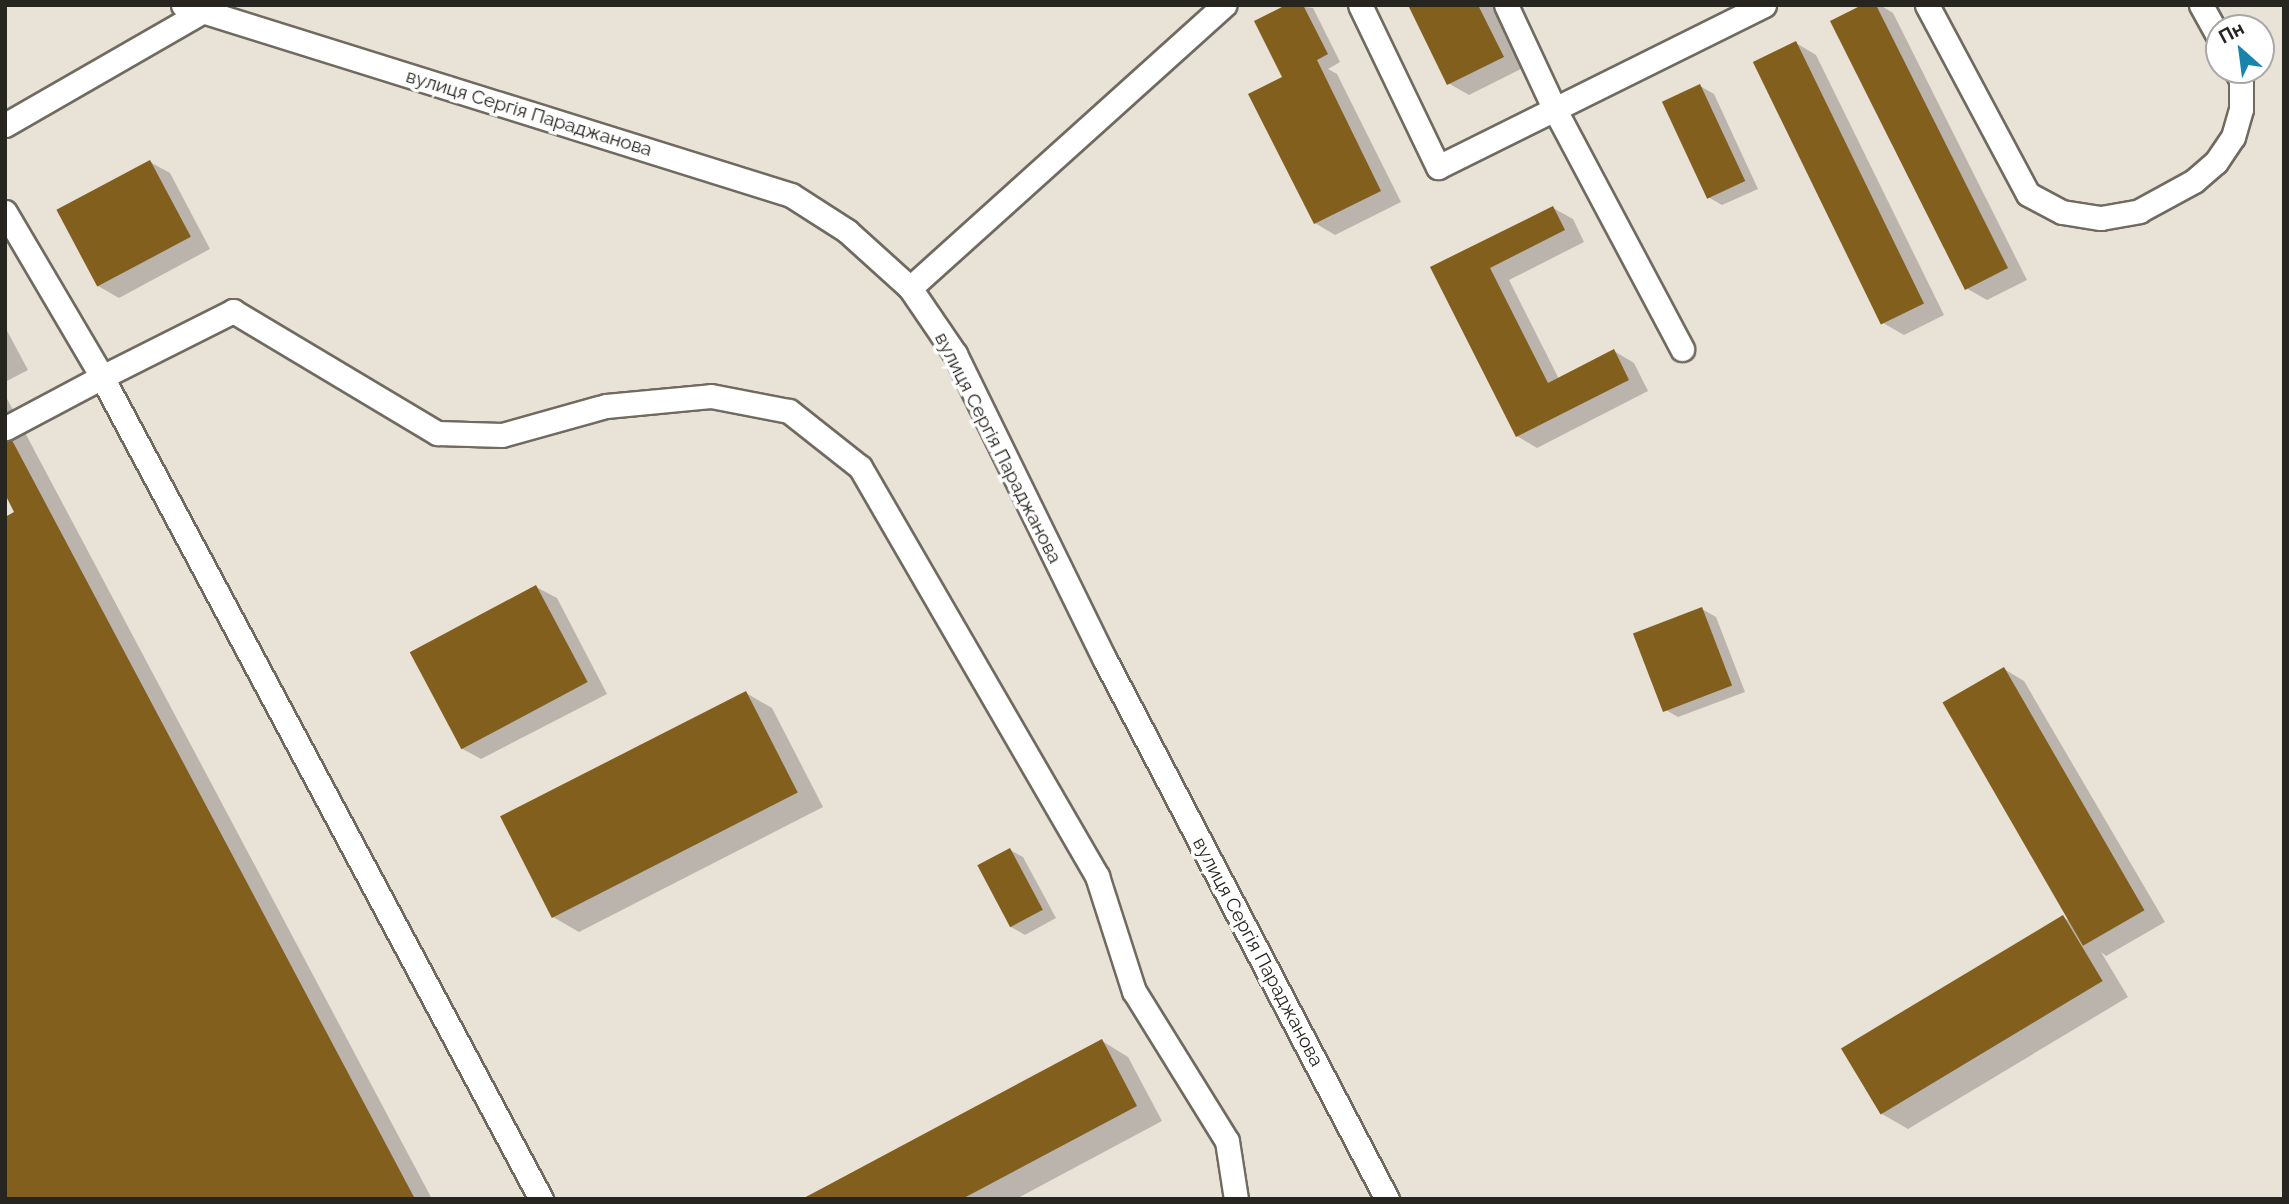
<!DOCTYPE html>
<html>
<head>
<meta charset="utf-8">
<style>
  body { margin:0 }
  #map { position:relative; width:2289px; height:1204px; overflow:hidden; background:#e9e2d7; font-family:Raleway,sans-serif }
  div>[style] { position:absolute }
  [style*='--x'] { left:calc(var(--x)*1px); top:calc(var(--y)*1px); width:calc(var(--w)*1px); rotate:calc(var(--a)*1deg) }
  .shadow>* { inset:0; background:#0003 }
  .building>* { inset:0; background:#825f1d; transform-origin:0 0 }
  .roads { filter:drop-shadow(2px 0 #706a60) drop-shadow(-2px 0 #706a60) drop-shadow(0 2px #706a60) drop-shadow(0 -2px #706a60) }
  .lane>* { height:23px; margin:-11.5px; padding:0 11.5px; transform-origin:11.5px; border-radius:11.5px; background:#fff }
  span { translate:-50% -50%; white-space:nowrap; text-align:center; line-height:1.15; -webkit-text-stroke:7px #fff; paint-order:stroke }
  .street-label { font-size:19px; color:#272520 }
  .frame { position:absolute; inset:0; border:7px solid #272520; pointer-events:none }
  .north { position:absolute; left:2205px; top:14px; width:70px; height:70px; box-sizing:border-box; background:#fff; border:2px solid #a9a8a6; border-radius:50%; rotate:332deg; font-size:19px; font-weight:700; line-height:28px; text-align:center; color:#272520 }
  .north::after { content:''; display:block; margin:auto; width:24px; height:32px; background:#1884ac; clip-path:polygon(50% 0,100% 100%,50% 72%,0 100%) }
</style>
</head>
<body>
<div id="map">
  <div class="shadow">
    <div style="clip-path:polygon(1290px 5px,1313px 8px,1340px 62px,1328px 69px,1337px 74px,1401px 202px,1335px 235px,1315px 223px,1285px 78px)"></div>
    <div style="clip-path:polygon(1410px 5px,1492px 5px,1523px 68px,1469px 95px,1448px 83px)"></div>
    <div style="clip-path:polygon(1866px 5px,1880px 5px,1893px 13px,2027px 280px,1987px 300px,1966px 288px)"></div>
    <div style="clip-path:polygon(1796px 43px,1816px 55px,1944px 315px,1904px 335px,1883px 323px)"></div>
    <div style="clip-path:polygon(1700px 86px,1714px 94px,1758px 189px,1722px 205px,1708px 197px)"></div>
    <div style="clip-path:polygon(150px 162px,170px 173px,210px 249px,119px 298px,98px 286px)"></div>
    <div style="clip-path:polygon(1553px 208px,1573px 219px,1584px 242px,1509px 280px,1559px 379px,1614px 351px,1634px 363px,1648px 391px,1537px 448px,1517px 436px,1433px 268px)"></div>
    <div style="clip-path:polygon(5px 327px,28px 370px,5px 382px)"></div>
    <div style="clip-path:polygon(5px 395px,432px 1199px,5px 1199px,17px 513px,5px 491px)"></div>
    <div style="clip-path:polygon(536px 587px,557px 598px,607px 694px,481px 759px,461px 748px)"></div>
    <div style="clip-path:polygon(1702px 609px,1716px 617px,1745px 692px,1678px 717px,1664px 709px)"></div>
    <div style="clip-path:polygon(2004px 669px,2024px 681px,2165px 922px,2106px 956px,2101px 952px,2128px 997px,1908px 1129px,1882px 1114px,2063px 917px,2074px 924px)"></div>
    <div style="clip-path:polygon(746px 693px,772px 708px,823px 807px,579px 932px,553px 917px)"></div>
    <div style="clip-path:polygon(1010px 850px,1023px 857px,1056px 918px,1025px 935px,1011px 927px)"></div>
    <div style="clip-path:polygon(1102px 1041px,1128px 1057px,1162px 1121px,1016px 1199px,806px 1199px)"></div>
  </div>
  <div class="building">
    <div style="clip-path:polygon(1286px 5px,1303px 5px,1328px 54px,1317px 60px,1381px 191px,1314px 224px,1248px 94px,1282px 77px,1254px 21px)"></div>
    <div style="clip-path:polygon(1408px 5px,1478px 5px,1504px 57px,1447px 85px)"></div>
    <div style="clip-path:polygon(1862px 5px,1876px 5px,2008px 268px,1965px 290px,1830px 21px)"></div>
    <div style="left:1796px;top:41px;width:292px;height:48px;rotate:64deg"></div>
    <div style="left:1700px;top:84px;width:107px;height:42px;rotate:65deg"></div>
    <div style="left:150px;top:160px;width:87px;height:106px;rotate:62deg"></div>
    <div style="clip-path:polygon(1553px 206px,1565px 230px,1490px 268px,1548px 383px,1614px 349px,1629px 380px,1516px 437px,1430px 267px)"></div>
    <div style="clip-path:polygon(5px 427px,415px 1199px,5px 1199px,5px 517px,14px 512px,5px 494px)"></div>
    <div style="left:536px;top:585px;width:110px;height:143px;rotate:62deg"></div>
    <div style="left:1702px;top:607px;width:84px;height:74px;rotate:69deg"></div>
    <div style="left:2004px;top:667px;width:281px;height:71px;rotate:60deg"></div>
    <div style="left:746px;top:691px;width:114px;height:276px;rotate:63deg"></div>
    <div style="left:1010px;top:848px;width:70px;height:37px;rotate:62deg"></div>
    <div style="left:2063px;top:915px;width:77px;height:259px;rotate:59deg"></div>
    <div style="clip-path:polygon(1102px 1039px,1137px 1106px,962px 1199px,802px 1199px)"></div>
  </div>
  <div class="roads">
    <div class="lane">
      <div style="--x:183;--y:5;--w:637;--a:17.35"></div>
      <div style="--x:791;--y:195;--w:67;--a:32.7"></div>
      <div style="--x:847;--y:231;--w:85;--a:42.1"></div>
      <div style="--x:910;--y:288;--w:80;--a:55.7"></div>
      <div style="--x:955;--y:354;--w:339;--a:63.9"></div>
      <div style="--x:1104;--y:658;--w:611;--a:62.39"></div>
      <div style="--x:1360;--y:5;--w:180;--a:64.3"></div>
      <div style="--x:1438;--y:167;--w:364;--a:-26.4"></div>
      <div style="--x:1506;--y:5;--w:114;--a:65"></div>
      <div style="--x:1554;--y:108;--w:273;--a:62"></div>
      <div style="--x:1927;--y:5;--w:214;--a:61.9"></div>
      <div style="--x:2028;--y:194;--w:38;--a:28"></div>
      <div style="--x:2062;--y:212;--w:39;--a:9"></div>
      <div style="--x:2101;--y:218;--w:39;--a:-10"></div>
      <div style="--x:2139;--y:211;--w:63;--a:-28.6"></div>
      <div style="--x:2194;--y:181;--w:29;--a:-41"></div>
      <div style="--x:2216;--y:162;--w:30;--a:-56"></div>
      <div style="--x:2233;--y:137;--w:29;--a:-74"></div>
      <div style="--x:2241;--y:109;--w:29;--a:-90"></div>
      <div style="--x:2241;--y:80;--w:11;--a:-117"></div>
      <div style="--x:2201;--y:5;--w:38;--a:61"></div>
      <div style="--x:5;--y:125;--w:228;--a:-29.9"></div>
      <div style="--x:5;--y:212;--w:191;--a:59.5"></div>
      <div style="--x:102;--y:377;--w:109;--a:152"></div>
      <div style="--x:910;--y:288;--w:423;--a:-42"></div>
      <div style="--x:541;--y:1199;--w:932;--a:-118.11"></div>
      <div style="--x:102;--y:377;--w:147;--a:-26.7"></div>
      <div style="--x:233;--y:311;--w:238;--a:30.9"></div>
      <div style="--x:437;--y:433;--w:65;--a:1.8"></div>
      <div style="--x:502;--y:435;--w:108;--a:-15.6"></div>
      <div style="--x:606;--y:406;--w:105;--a:-5.4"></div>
      <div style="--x:711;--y:396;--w:79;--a:10.9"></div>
      <div style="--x:789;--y:411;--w:90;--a:38.3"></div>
      <div style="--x:860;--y:467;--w:473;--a:59.9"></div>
      <div style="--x:1097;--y:876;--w:121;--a:72.2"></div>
      <div style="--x:1134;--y:991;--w:176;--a:58.2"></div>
      <div style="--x:1227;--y:1141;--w:59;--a:81.2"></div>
    </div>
  </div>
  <div class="street-label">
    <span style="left:529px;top:113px;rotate:17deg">вулиця Сергія Параджанова</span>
    <span style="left:998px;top:448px;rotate:63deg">вулиця Сергія Параджанова</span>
    <span style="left:1258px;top:952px;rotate:62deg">вулиця Сергія Параджанова</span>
  </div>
  <div class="frame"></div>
  <div class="north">Пн</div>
</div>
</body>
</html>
